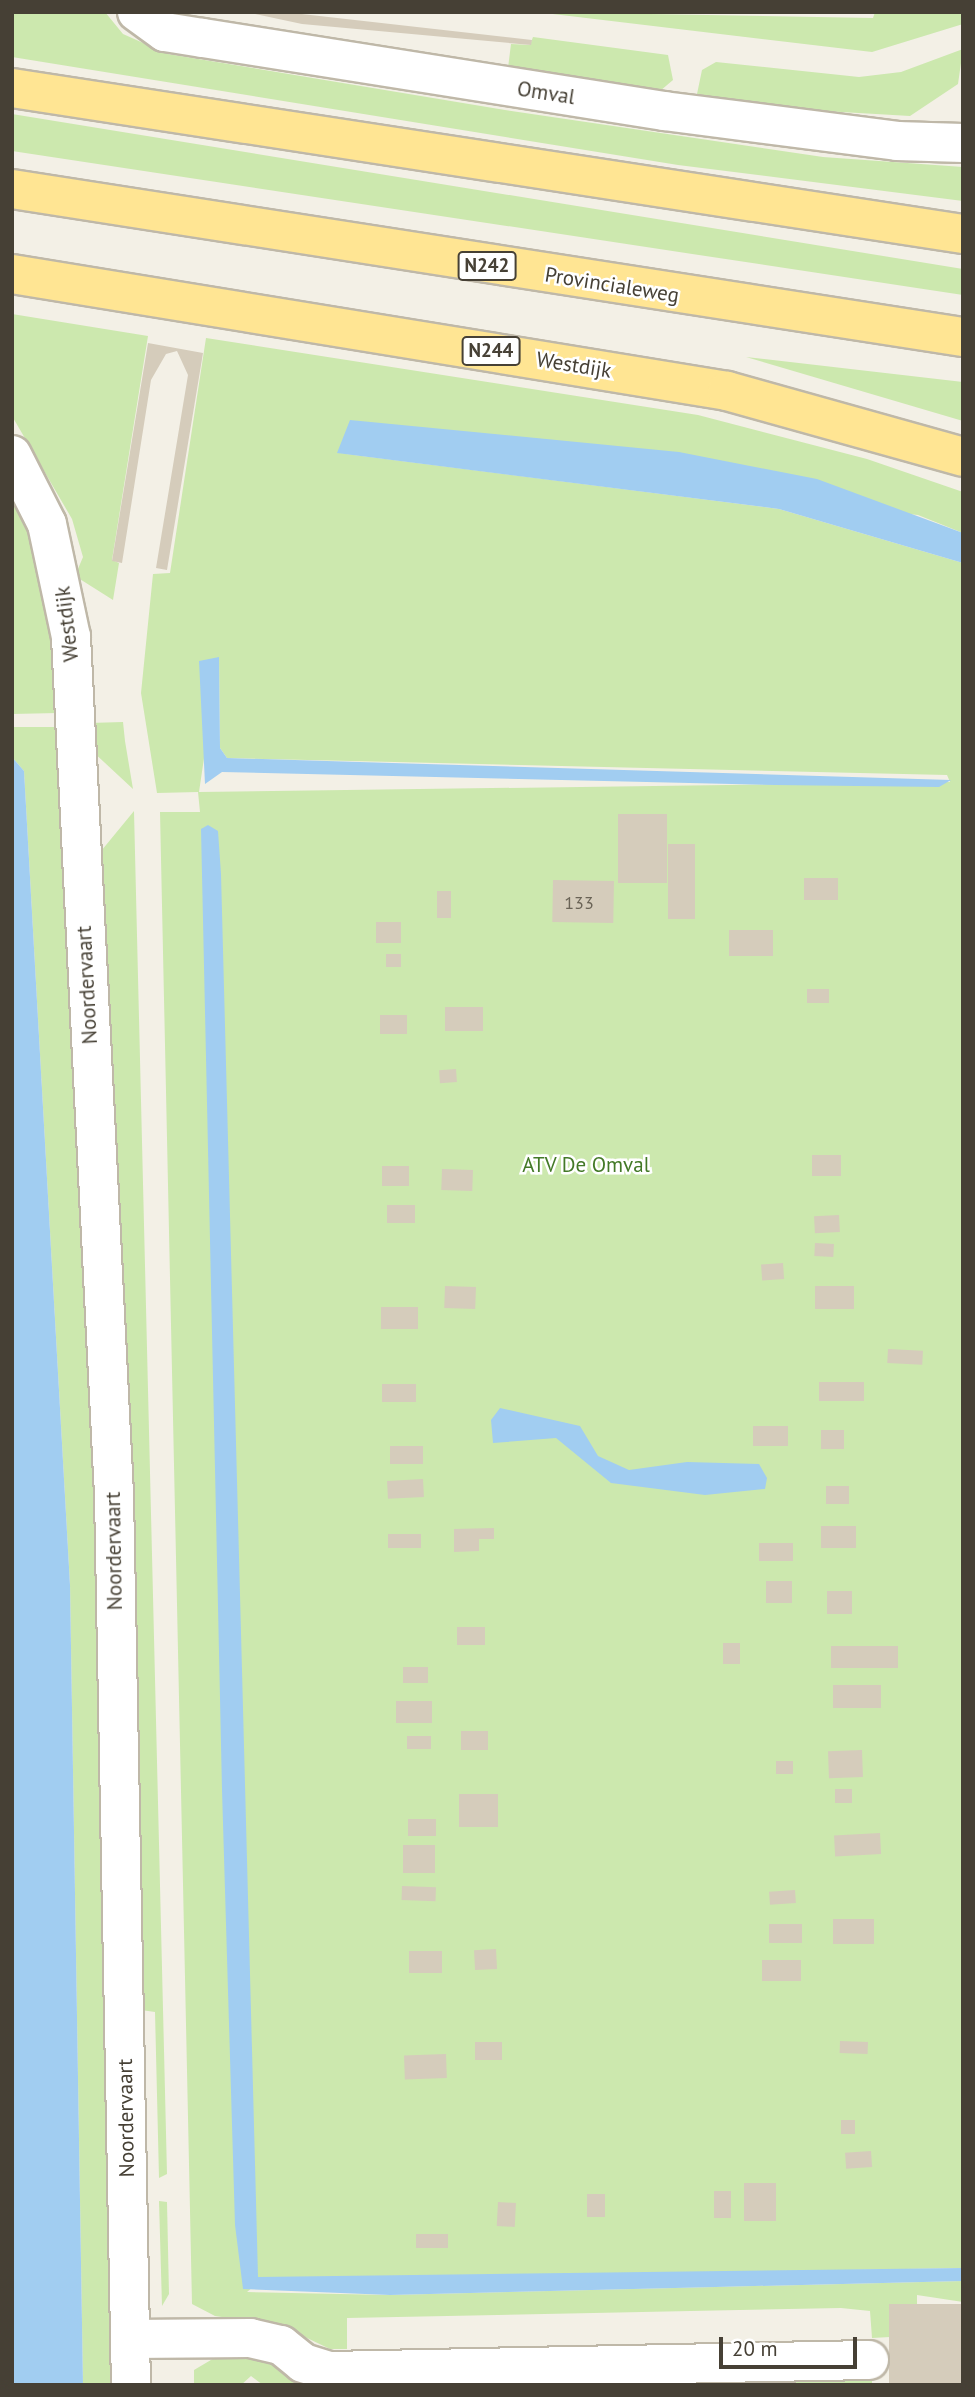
<!DOCTYPE html>
<html>
<head>
<meta charset="utf-8">
<style>
  body { margin:0 }
  #map { position:relative; width:975px; height:2397px; overflow:hidden; background:#f3f0e6; font-family:"PT Sans",sans-serif }
  div>[style] { position:absolute }
  [style*='--x'] { left:calc(var(--x)*1px); top:calc(var(--y)*1px); width:calc(var(--w)*1px); rotate:calc(var(--a)*1deg) }
  .green>* { inset:0; background:#cce8ae }
  .water>* { inset:0; background:#a1cdf1 }
  .building>* { inset:0; background:#d5ccbb; transform-origin:0 0 }
  .roads { filter:drop-shadow(2px 0 #bfb8a8) drop-shadow(-2px 0 #bfb8a8) drop-shadow(0 2px #bfb8a8) drop-shadow(0 -2px #bfb8a8) }
  .minor>* { height:38px; margin:-19px; padding:0 19px; transform-origin:19px; border-radius:19px; background:#fff }
  .major>* { height:38px; margin:-19px; padding:0 19px; transform-origin:19px; border-radius:19px; background:#ffe593 }
  span { translate:-50% -50%; white-space:nowrap; text-align:center; line-height:1.15; -webkit-text-stroke:5px #fff; paint-order:stroke }
  .number-label { font-size:18px; color:#6a6356 }
  .number-label span { -webkit-text-stroke-width:0 }
  .shield-label span { padding:2px 5px; background:#fff; border:2px solid; border-radius:5px; -webkit-text-stroke-width:0 }
  .shield-label { font-size:19px; color:#464035; font-weight:700 }
  .street-label { font-size:21px; color:#464035 }
  .park-label { font-size:21px; color:#437927 }
  .frame { position:absolute; inset:0; border:14px solid #464035; pointer-events:none }
  .scale { position:absolute; left:719px; top:2337px; width:138px; height:32px; box-sizing:border-box; border:4px solid #464035; border-top:0; padding-left:9px; font-size:21px; line-height:24px; white-space:nowrap; color:#464035; -webkit-text-stroke:5px #fff; paint-order:stroke }
</style>
</head>
<body>
<div id="map">
  <div class="green">
    <div style="clip-path:polygon(12px 12px,105px 12px,123px 34px,168px 54px,505px 110px,823px 157px,963px 167px,963px 201px,678px 165px,12px 57px)"></div>
    <div style="clip-path:polygon(536px 12px,873px 18px,875px 12px,963px 12px,963px 24px,872px 52px)"></div>
    <div style="clip-path:polygon(533px 37px,668px 55px,673px 80px,660px 91px,508px 68px,511px 44px,530px 45px)"></div>
    <div style="clip-path:polygon(963px 49px,958px 84px,910px 116px,790px 109px,697px 94px,702px 70px,716px 62px,859px 77px,901px 72px)"></div>
    <div style="clip-path:polygon(12px 114px,963px 269px,963px 295px,12px 151px)"></div>
    <div style="clip-path:polygon(12px 314px,148px 336px,112px 560px,119px 563px,113px 600px,75px 576px,83px 557px,72px 519px,12px 416px)"></div>
    <div style="clip-path:polygon(evenodd,206px 338px,698px 415px,867px 459px,963px 492px,963px 533px,918px 515px,338px 453px,779px 509px,963px 563px,963px 2268px,261px 2280px,247px 2292px,390px 2295px,963px 2281px,963px 2302px,917px 2295px,917px 2304px,889px 2305px,890px 2337px,872px 2338px,870px 2311px,841px 2308px,347px 2318px,347px 2349px,330px 2349px,282px 2326px,215px 2316px,192px 2304px,160px 812px,200px 812px,198px 792px,157px 793px,141px 693px,153px 574px,170px 573px,206px 338px,219px 657px,220px 748px,227px 758px,947px 775px,950px 782px,199px 792px,219px 657px)"></div>
    <div style="clip-path:polygon(746px 357px,963px 382px,963px 421px)"></div>
    <div style="clip-path:polygon(12px 492px,43px 567px,58px 713px,12px 714px)"></div>
    <div style="clip-path:polygon(123px 722px,125px 741px,133px 789px,90px 749px,89px 723px)"></div>
    <div style="clip-path:polygon(12px 727px,56px 727px,99px 1503px,119px 2385px,83px 2385px,70px 1585px,24px 771px,12px 757px)"></div>
    <div style="clip-path:polygon(134px 811px,167px 2174px,159px 2178px,155px 2012px,141px 2010px,97px 856px)"></div>
    <div style="clip-path:polygon(159px 2201px,167px 2202px,169px 2294px,162px 2306px)"></div>
    <div style="clip-path:polygon(216px 2357px,261px 2359px,323px 2385px,263px 2385px,251px 2376px,241px 2385px,194px 2385px,194px 2370px)"></div>
    <div style="clip-path:polygon(872px 2376px,872px 2385px,477px 2385px)"></div>
  </div>
  <div class="water">
    <div style="clip-path:polygon(350px 420px,679px 452px,817px 479px,963px 533px,963px 563px,779px 509px,337px 453px)"></div>
    <div style="clip-path:polygon(219px 657px,220px 748px,227px 758px,951px 780px,939px 787px,775px 785px,222px 772px,205px 784px,199px 661px)"></div>
    <div style="clip-path:polygon(12px 757px,24px 771px,70px 1585px,83px 2385px,12px 2385px)"></div>
    <div style="clip-path:polygon(208px 825px,218px 831px,221px 874px,258px 2277px,963px 2268px,963px 2281px,390px 2295px,243px 2289px,235px 2225px,222px 1790px,201px 829px)"></div>
    <div style="clip-path:polygon(500px 1408px,580px 1426px,598px 1456px,629px 1470px,687px 1462px,759px 1464px,767px 1478px,765px 1489px,705px 1495px,611px 1483px,556px 1438px,493px 1443px,491px 1420px)"></div>
  </div>
  <div class="building">
    <div style="clip-path:polygon(246px 12px,284px 12px,532px 40px,531px 45px,302px 24px)"></div>
    <div style="clip-path:polygon(148px 343px,203px 353px,167px 570px,156px 568px,188px 375px,177px 351px,166px 354px,151px 380px,122px 563px,112px 561px)"></div>
    <div style="left:618px;top:814px;width:49px;height:69px"></div>
    <div style="left:668px;top:844px;width:27px;height:75px"></div>
    <div style="left:804px;top:878px;width:34px;height:22px"></div>
    <div style="left:553px;top:880px;width:61px;height:42px;rotate:1deg"></div>
    <div style="left:437px;top:891px;width:14px;height:27px"></div>
    <div style="left:376px;top:922px;width:25px;height:21px"></div>
    <div style="left:729px;top:930px;width:44px;height:26px"></div>
    <div style="left:386px;top:954px;width:15px;height:13px"></div>
    <div style="left:807px;top:989px;width:22px;height:14px"></div>
    <div style="left:445px;top:1007px;width:38px;height:24px"></div>
    <div style="left:380px;top:1015px;width:27px;height:19px"></div>
    <div style="left:456px;top:1069px;width:13px;height:17px;rotate:86deg"></div>
    <div style="left:812px;top:1155px;width:29px;height:21px"></div>
    <div style="left:382px;top:1166px;width:27px;height:20px"></div>
    <div style="left:442px;top:1169px;width:31px;height:21px;rotate:2deg"></div>
    <div style="left:387px;top:1205px;width:28px;height:18px"></div>
    <div style="left:839px;top:1215px;width:17px;height:25px;rotate:87deg"></div>
    <div style="left:815px;top:1243px;width:19px;height:13px;rotate:3deg"></div>
    <div style="left:783px;top:1263px;width:16px;height:22px;rotate:86deg"></div>
    <div style="left:445px;top:1286px;width:31px;height:22px;rotate:2deg"></div>
    <div style="left:854px;top:1286px;width:23px;height:39px;rotate:90deg"></div>
    <div style="left:381px;top:1307px;width:37px;height:22px"></div>
    <div style="left:888px;top:1349px;width:35px;height:14px;rotate:3deg"></div>
    <div style="left:819px;top:1382px;width:45px;height:19px"></div>
    <div style="left:382px;top:1384px;width:34px;height:18px"></div>
    <div style="left:788px;top:1426px;width:20px;height:35px;rotate:90deg"></div>
    <div style="left:821px;top:1430px;width:23px;height:19px"></div>
    <div style="left:390px;top:1446px;width:33px;height:18px"></div>
    <div style="left:423px;top:1479px;width:18px;height:36px;rotate:87deg"></div>
    <div style="left:826px;top:1486px;width:23px;height:18px"></div>
    <div style="left:821px;top:1526px;width:35px;height:22px"></div>
    <div style="clip-path:polygon(494px 1528px,494px 1539px,479px 1539px,479px 1551px,454px 1552px,454px 1529px)"></div>
    <div style="left:421px;top:1534px;width:14px;height:33px;rotate:90deg"></div>
    <div style="left:759px;top:1543px;width:34px;height:18px"></div>
    <div style="left:766px;top:1581px;width:26px;height:22px"></div>
    <div style="left:827px;top:1591px;width:25px;height:23px"></div>
    <div style="left:457px;top:1627px;width:28px;height:18px"></div>
    <div style="left:723px;top:1643px;width:17px;height:21px"></div>
    <div style="left:831px;top:1646px;width:67px;height:22px"></div>
    <div style="left:403px;top:1667px;width:25px;height:16px"></div>
    <div style="left:833px;top:1685px;width:48px;height:23px"></div>
    <div style="left:432px;top:1701px;width:22px;height:36px;rotate:90deg"></div>
    <div style="left:461px;top:1731px;width:27px;height:19px"></div>
    <div style="left:407px;top:1736px;width:24px;height:13px"></div>
    <div style="left:862px;top:1750px;width:27px;height:34px;rotate:88deg"></div>
    <div style="left:776px;top:1761px;width:17px;height:13px"></div>
    <div style="left:835px;top:1789px;width:17px;height:14px"></div>
    <div style="left:459px;top:1794px;width:39px;height:33px"></div>
    <div style="left:408px;top:1819px;width:28px;height:17px"></div>
    <div style="left:880px;top:1833px;width:21px;height:46px;rotate:87deg"></div>
    <div style="left:403px;top:1845px;width:32px;height:28px"></div>
    <div style="left:402px;top:1886px;width:34px;height:14px;rotate:2deg"></div>
    <div style="left:795px;top:1890px;width:13px;height:26px;rotate:86deg"></div>
    <div style="left:833px;top:1919px;width:41px;height:25px"></div>
    <div style="left:769px;top:1924px;width:33px;height:19px"></div>
    <div style="left:496px;top:1949px;width:20px;height:22px;rotate:87deg"></div>
    <div style="left:409px;top:1951px;width:33px;height:22px"></div>
    <div style="left:762px;top:1960px;width:39px;height:21px"></div>
    <div style="left:840px;top:2041px;width:28px;height:12px;rotate:2deg"></div>
    <div style="left:475px;top:2042px;width:27px;height:18px"></div>
    <div style="left:446px;top:2054px;width:24px;height:42px;rotate:88deg"></div>
    <div style="left:841px;top:2120px;width:14px;height:14px"></div>
    <div style="left:871px;top:2151px;width:16px;height:26px;rotate:86deg"></div>
    <div style="left:744px;top:2183px;width:32px;height:38px"></div>
    <div style="left:731px;top:2191px;width:27px;height:17px;rotate:90deg"></div>
    <div style="left:587px;top:2194px;width:18px;height:23px"></div>
    <div style="left:498px;top:2202px;width:18px;height:24px;rotate:3deg"></div>
    <div style="left:416px;top:2234px;width:32px;height:14px"></div>
    <div style="left:963px;top:2304px;width:80px;height:74px;rotate:90deg"></div>
  </div>
  <div class="roads">
    <div class="minor">
      <div style="--x:137;--y:12;--w:34;--a:36"></div>
      <div style="--x:165;--y:32;--w:38;--a:9"></div>
      <div style="--x:203;--y:38;--w:467;--a:9"></div>
      <div style="--x:664;--y:111;--w:235;--a:7.3"></div>
      <div style="--x:897;--y:141;--w:66;--a:1.7"></div>
      <div style="--x:12;--y:455;--w:77;--a:63.1"></div>
      <div style="--x:47;--y:524;--w:116;--a:78"></div>
      <div style="--x:71;--y:637;--w:859;--a:87.13"></div>
      <div style="--x:114;--y:1495;--w:890;--a:88.91"></div>
      <div style="--x:130;--y:2339;--w:120;--a:-0.5"></div>
      <div style="--x:250;--y:2338;--w:32;--a:13"></div>
      <div style="--x:281;--y:2345;--w:28;--a:39"></div>
      <div style="--x:303;--y:2363;--w:27;--a:17"></div>
      <div style="--x:329;--y:2371;--w:540;--a:-1.17"></div>
    </div>
    <div class="major">
      <div style="--x:12;--y:88;--w:962;--a:8.73"></div>
      <div style="--x:12;--y:189;--w:962;--a:8.85"></div>
      <div style="--x:12;--y:274;--w:725;--a:9.29"></div>
      <div style="--x:727;--y:391;--w:245;--a:15.6"></div>
    </div>
  </div>
  <div class="number-label">
    <span style="left:579px;top:903px">133</span>
  </div>
  <div class="shield-label">
    <span style="left:487px;top:266px">N242</span>
    <span style="left:491px;top:351px">N244</span>
  </div>
  <div class="street-label">
    <span style="left:546px;top:93px;rotate:9deg">Omval</span>
    <span style="left:612px;top:285px;rotate:9deg">Provincialeweg</span>
    <span style="left:574px;top:365px;rotate:9deg">Westdijk</span>
    <span style="left:67px;top:624px;rotate:-97deg">Westdijk</span>
    <span style="left:87px;top:985px;rotate:-93deg">Noordervaart</span>
    <span style="left:114px;top:1551px;rotate:-91deg">Noordervaart</span>
    <span style="left:126px;top:2118px;rotate:-91deg">Noordervaart</span>
  </div>
  <div class="park-label">
    <span style="left:586px;top:1165px">ATV De Omval</span>
  </div>
  <div class="frame"></div>
  <div class="scale">20 m</div>
</div>
</body>
</html>
